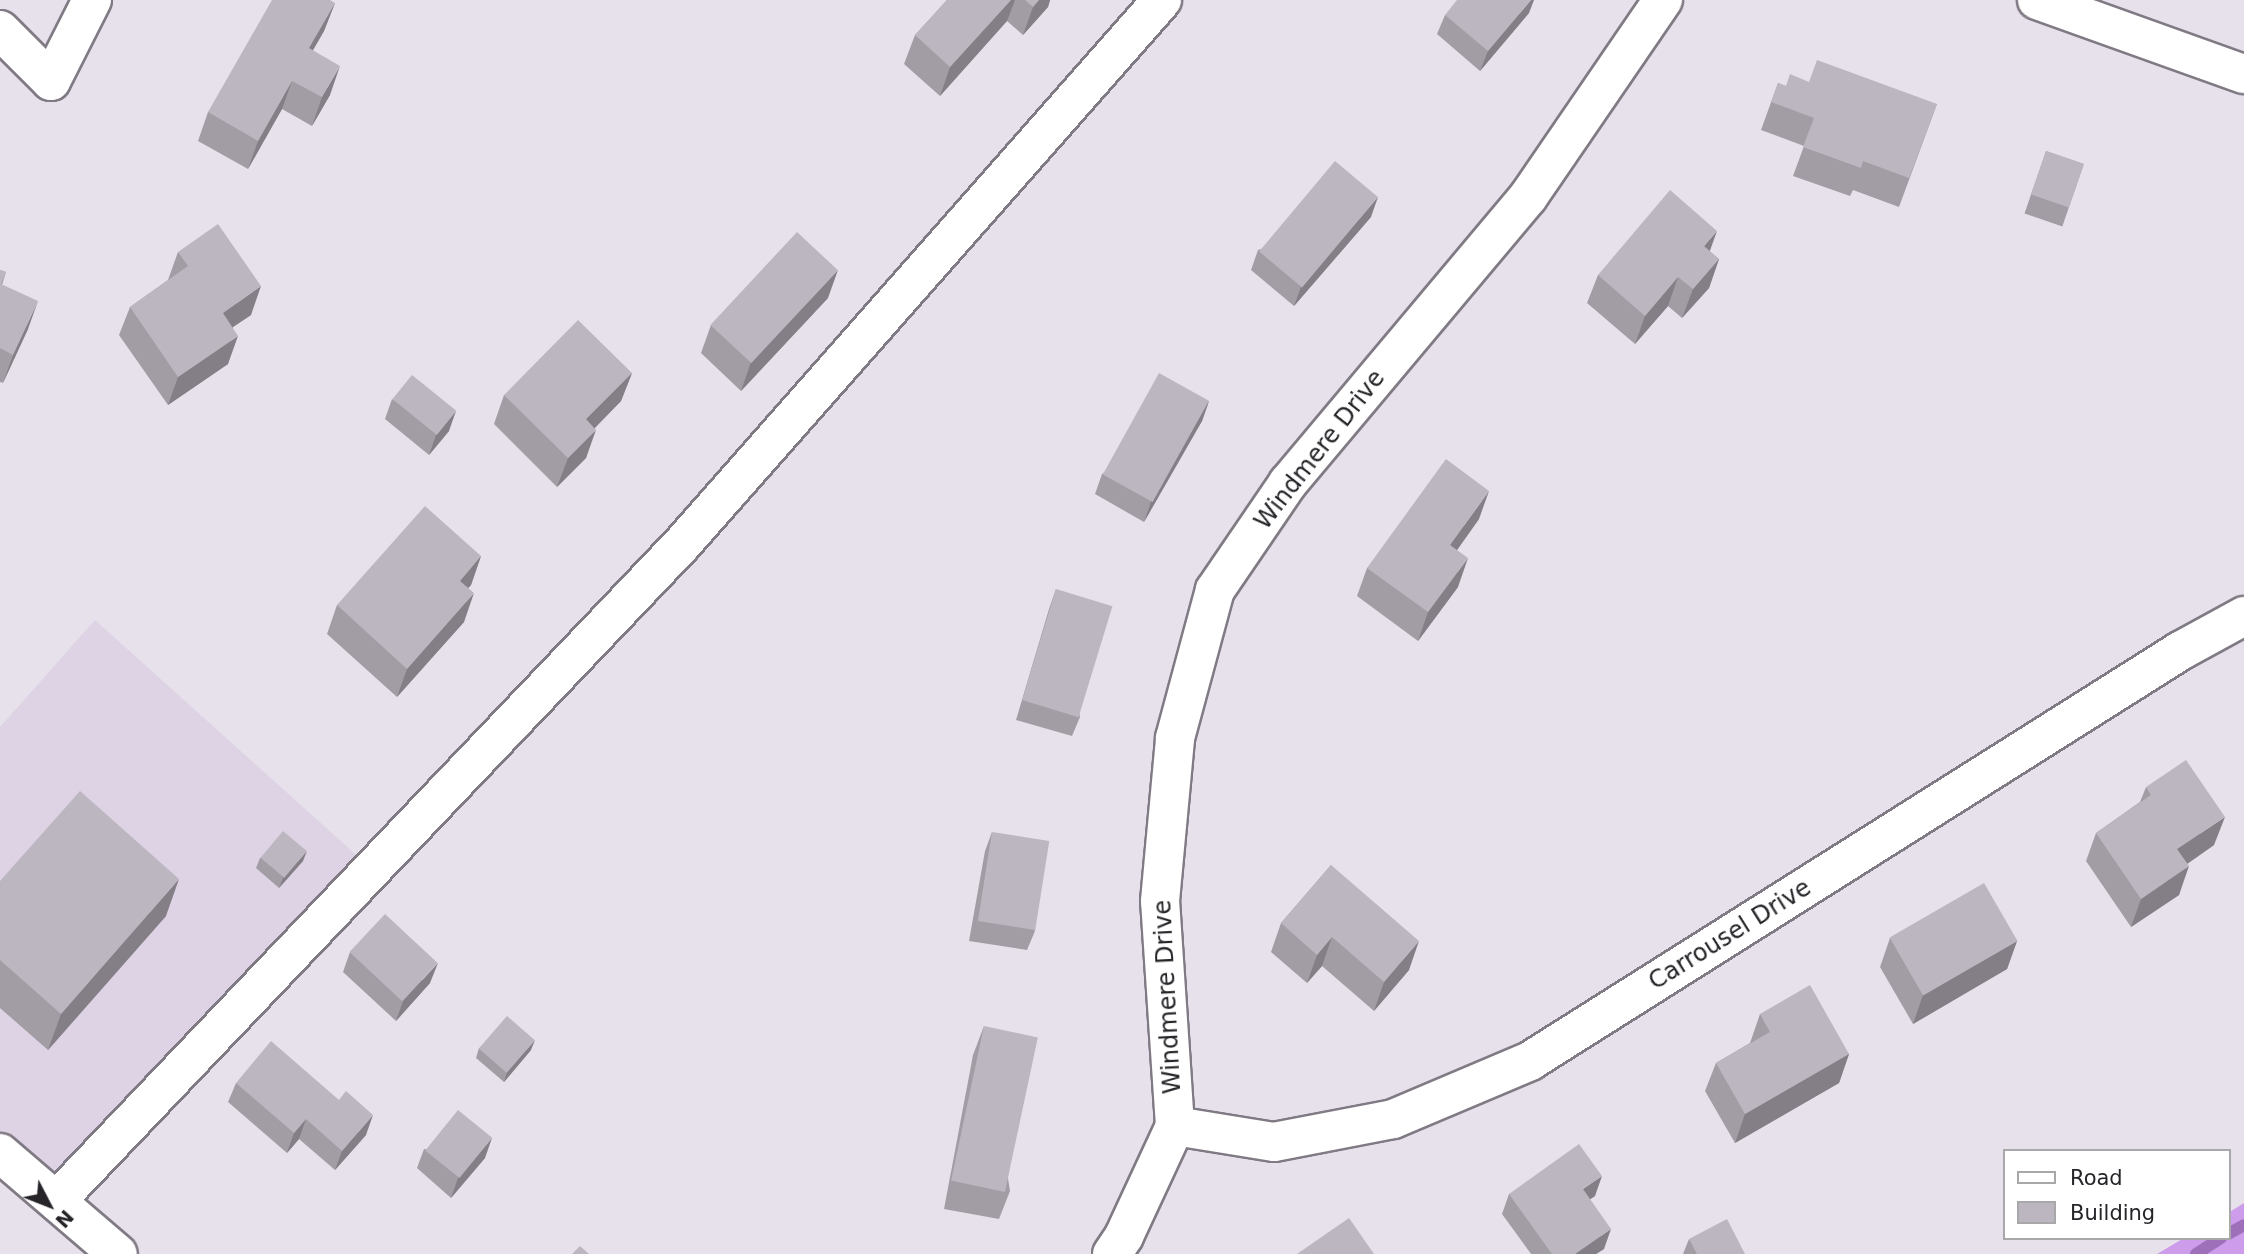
<!DOCTYPE html>
<html>
<head>
<meta charset="utf-8">
<style>
  body { margin:0 }
  #map { position:relative; width:2244px; height:1254px; overflow:hidden; background:#e7e1ec; font-family:"DejaVu Sans",sans-serif }
  div>[style] { position:absolute }
  [style*='--x'] { left:calc(var(--x)*1px); top:calc(var(--y)*1px); width:calc(var(--w)*1px); rotate:calc(var(--a)*1deg) }
  .built>* { inset:0; background:#ddd3e4 }
  .forest>* { inset:0; background:#cd9cea }
  .stream>* { height:12px; margin:-6px; padding:0 6px; transform-origin:6px; border-radius:6px; background:#9e70ba }
  .roads { filter:drop-shadow(2px 0 #807a84) drop-shadow(-2px 0 #807a84) drop-shadow(0 2px #807a84) drop-shadow(0 -2px #807a84) }
  .minor>* { height:38px; margin:-19px; padding:0 19px; transform-origin:19px; border-radius:19px; background:#fff }
  .secondary>* { height:38px; margin:-19px; padding:0 19px; transform-origin:19px; border-radius:19px; background:#fff }
  .wall>* { inset:0; background:#a29da5; transform-origin:0 0 }
  .shaded-wall>* { inset:0; background:#847f86 }
  .building>* { inset:0; background:#bcb6c0; transform-origin:0 0 }
  span { translate:-50% -50%; white-space:nowrap; text-align:center; line-height:1.15; -webkit-text-stroke:6px #fff; paint-order:stroke }
  .street-label { font-size:24px; color:#262428 }
  .legend { position:absolute; left:2003px; top:1149px; width:228px; height:91px; box-sizing:border-box; background:#fff; border:2px solid #a8a7a9; margin:0; padding:9px 12px; list-style:none; font-size:21px; color:#262428 }
  .legend li { display:flex; align-items:center; gap:14px; height:35px }
  .legend b { width:35px; border:2px solid #a8a7a9 }
  .north { position:absolute; left:14px; top:1170px; width:70px; height:70px; -webkit-text-stroke:5px #fff; paint-order:stroke; rotate:132deg; font-size:19px; font-weight:700; line-height:28px; text-align:center; color:#262428 }
  .north::after { content:''; display:block; margin:auto; width:24px; height:32px; background:#262428; clip-path:polygon(50% 0,100% 100%,50% 72%,0 100%) }
</style>
</head>
<body>
<div id="map">
  <div class="built">
    <div style="clip-path:polygon(95px 620px,373px 870px,56px 1201px,0 1153px,0 727px)"></div>
  </div>
  <div class="forest">
    <div style="clip-path:polygon(2244px 1203px,2244px 1254px,2157px 1254px,2184px 1238px,2228px 1238px,2228px 1213px)"></div>
  </div>
  <div class="stream">
    <div style="--x:2228;--y:1234;--w:18;--a:-29"></div>
    <div style="--x:2196;--y:1254;--w:30;--a:-33"></div>
  </div>
  <div class="roads">
    <div class="minor">
      <div style="--x:2037;--y:0;--w:220;--a:19.7"></div>
      <div style="--x:0;--y:30;--w:72;--a:45"></div>
      <div style="--x:51;--y:81;--w:91;--a:-63.2"></div>
      <div style="--x:1175;--y:1126;--w:100;--a:9.2"></div>
      <div style="--x:1274;--y:1142;--w:121;--a:-10.9"></div>
      <div style="--x:1393;--y:1119;--w:149;--a:-22.9"></div>
      <div style="--x:1530;--y:1061;--w:769;--a:-32.24"></div>
      <div style="--x:2180;--y:651;--w:73;--a:-28.7"></div>
      <div style="--x:56;--y:1201;--w:909;--a:-46.38"></div>
      <div style="--x:683;--y:543;--w:724;--a:-48.58"></div>
      <div style="--x:1112;--y:1254;--w:22;--a:-56"></div>
      <div style="--x:1124;--y:1236;--w:121;--a:-65.1"></div>
      <div style="--x:1175;--y:1126;--w:225;--a:-93.8"></div>
      <div style="--x:1160;--y:901;--w:164;--a:-84.7"></div>
      <div style="--x:1175;--y:738;--w:153;--a:-74.9"></div>
      <div style="--x:1215;--y:590;--w:130;--a:-55.7"></div>
      <div style="--x:1288;--y:483;--w:373;--a:-50"></div>
      <div style="--x:1528;--y:197;--w:239;--a:-55.6"></div>
    </div>
    <div class="secondary">
      <div style="--x:0;--y:1153;--w:155;--a:40.6"></div>
    </div>
  </div>
  <div class="wall">
    <div style="clip-path:polygon(947px 0,1050px 0,1048px 7px,1023px 35px,1007px 21px,940px 96px,904px 64px,915px 35px)"></div>
    <div style="clip-path:polygon(335px 3px,324px 31px,313px 50px,330px 95px,312px 126px,282px 109px,248px 169px,198px 141px,208px 112px)"></div>
    <div style="clip-path:polygon(1529px 13px,1480px 71px,1437px 34px,1445px 15px)"></div>
    <div style="clip-path:polygon(1809px 82px,1937px 104px,1899px 207px,1853px 190px,1850px 196px,1793px 176px,1804px 146px,1761px 130px,1778px 83px,1786px 86px)"></div>
    <div style="left:2046px;top:151px;width:40px;height:66px;rotate:19deg"></div>
    <div style="clip-path:polygon(1371px 217px,1294px 306px,1251px 270px,1258px 250px)"></div>
    <div style="clip-path:polygon(1709px 251px,1719px 259px,1709px 288px,1682px 318px,1668px 306px,1635px 344px,1587px 303px,1598px 275px)"></div>
    <div style="clip-path:polygon(178px 252px,251px 315px,233px 327px,228px 364px,168px 405px,119px 335px,130px 307px,168px 280px)"></div>
    <div style="clip-path:polygon(0 270px,6px 272px,2px 285px,28px 329px,3px 383px,0 382px)"></div>
    <div style="clip-path:polygon(828px 298px,741px 391px,701px 353px,711px 325px)"></div>
    <div style="clip-path:polygon(632px 373px,621px 401px,595px 428px,586px 458px,557px 487px,494px 424px,504px 395px)"></div>
    <div style="clip-path:polygon(392px 399px,449px 431px,429px 455px,385px 419px)"></div>
    <div style="clip-path:polygon(1209px 401px,1202px 421px,1144px 522px,1095px 494px,1102px 474px)"></div>
    <div style="clip-path:polygon(1479px 519px,1457px 550px,1458px 587px,1418px 641px,1357px 596px,1367px 568px)"></div>
    <div style="clip-path:polygon(481px 556px,471px 585px,468px 588px,464px 622px,397px 697px,327px 634px,337px 605px)"></div>
    <div style="clip-path:polygon(1056px 589px,1080px 717px,1072px 736px,1016px 720px,1049px 609px)"></div>
    <div style="clip-path:polygon(2146px 787px,2214px 845px,2187px 864px,2179px 895px,2131px 927px,2086px 861px,2096px 833px,2140px 802px)"></div>
    <div style="clip-path:polygon(992px 832px,1035px 931px,1027px 950px,969px 941px,985px 851px)"></div>
    <div style="clip-path:polygon(260px 858px,303px 861px,279px 888px,256px 868px)"></div>
    <div style="clip-path:polygon(1331px 865px,1409px 970px,1374px 1011px,1322px 966px,1307px 983px,1271px 952px,1281px 923px)"></div>
    <div style="clip-path:polygon(0 881px,166px 916px,48px 1050px,0 1008px)"></div>
    <div style="clip-path:polygon(1890px 938px,2017px 941px,2007px 969px,1913px 1024px,1880px 967px)"></div>
    <div style="clip-path:polygon(350px 952px,430px 983px,396px 1021px,343px 972px)"></div>
    <div style="clip-path:polygon(1760px 1014px,1849px 1054px,1839px 1083px,1735px 1143px,1705px 1091px,1716px 1063px,1750px 1043px)"></div>
    <div style="clip-path:polygon(984px 1026px,1010px 1191px,999px 1219px,944px 1209px,973px 1055px)"></div>
    <div style="clip-path:polygon(479px 1048px,531px 1050px,504px 1082px,476px 1058px)"></div>
    <div style="clip-path:polygon(236px 1083px,366px 1135px,335px 1170px,299px 1139px,287px 1153px,228px 1102px)"></div>
    <div style="clip-path:polygon(424px 1149px,485px 1158px,451px 1198px,417px 1168px)"></div>
    <div style="clip-path:polygon(1509px 1194px,1595px 1196px,1590px 1199px,1604px 1249px,1596px 1254px,1531px 1254px,1502px 1214px)"></div>
    <div style="clip-path:polygon(1689px 1239px,1745px 1254px,1683px 1254px)"></div>
  </div>
  <div class="shaded-wall">
    <div style="clip-path:polygon(1011px 0,1015px 0,1007px 21px,940px 96px,950px 67px)"></div>
    <div style="clip-path:polygon(1039px 0,1050px 0,1048px 7px,1023px 35px,1033px 7px)"></div>
    <div style="clip-path:polygon(1531px 0,1534px 0,1529px 13px,1480px 71px,1488px 51px)"></div>
    <div style="clip-path:polygon(335px 3px,324px 31px,298px 76px,309px 48px)"></div>
    <div style="clip-path:polygon(340px 66px,330px 95px,312px 126px,322px 97px)"></div>
    <div style="clip-path:polygon(292px 81px,282px 109px,248px 169px,258px 141px)"></div>
    <div style="clip-path:polygon(1378px 197px,1371px 217px,1294px 306px,1301px 287px)"></div>
    <div style="clip-path:polygon(1717px 231px,1707px 259px,1704px 246px)"></div>
    <div style="clip-path:polygon(1719px 259px,1709px 288px,1682px 318px,1693px 289px)"></div>
    <div style="clip-path:polygon(838px 270px,828px 298px,741px 391px,751px 362px)"></div>
    <div style="clip-path:polygon(1678px 277px,1668px 306px,1635px 344px,1645px 316px)"></div>
    <div style="clip-path:polygon(261px 286px,251px 315px,212px 341px,223px 313px)"></div>
    <div style="clip-path:polygon(38px 301px,28px 329px,3px 383px,13px 355px)"></div>
    <div style="clip-path:polygon(238px 336px,228px 364px,168px 405px,178px 377px)"></div>
    <div style="clip-path:polygon(632px 373px,621px 401px,575px 448px,586px 419px)"></div>
    <div style="clip-path:polygon(1209px 401px,1202px 421px,1144px 522px,1151px 502px)"></div>
    <div style="clip-path:polygon(456px 411px,449px 431px,429px 455px,436px 435px)"></div>
    <div style="clip-path:polygon(596px 430px,586px 458px,557px 487px,568px 458px)"></div>
    <div style="clip-path:polygon(1489px 491px,1479px 519px,1440px 574px,1450px 545px)"></div>
    <div style="clip-path:polygon(481px 556px,471px 585px,449px 609px,460px 581px)"></div>
    <div style="clip-path:polygon(1468px 558px,1458px 587px,1418px 641px,1428px 612px)"></div>
    <div style="clip-path:polygon(474px 593px,464px 622px,397px 697px,407px 669px)"></div>
    <div style="clip-path:polygon(2225px 817px,2214px 845px,2167px 878px,2177px 849px)"></div>
    <div style="clip-path:polygon(307px 851px,303px 861px,279px 888px,283px 878px)"></div>
    <div style="clip-path:polygon(2189px 866px,2179px 895px,2131px 927px,2141px 899px)"></div>
    <div style="clip-path:polygon(179px 879px,166px 916px,48px 1050px,61px 1014px)"></div>
    <div style="clip-path:polygon(1332px 937px,1322px 966px,1307px 983px,1317px 955px)"></div>
    <div style="clip-path:polygon(1419px 941px,1409px 970px,1374px 1011px,1384px 982px)"></div>
    <div style="clip-path:polygon(2017px 941px,2007px 969px,1913px 1024px,1923px 995px)"></div>
    <div style="clip-path:polygon(438px 963px,430px 983px,396px 1021px,403px 1001px)"></div>
    <div style="clip-path:polygon(535px 1040px,531px 1050px,504px 1082px,507px 1072px)"></div>
    <div style="clip-path:polygon(1849px 1054px,1839px 1083px,1735px 1143px,1745px 1114px)"></div>
    <div style="clip-path:polygon(373px 1115px,366px 1135px,335px 1170px,342px 1151px)"></div>
    <div style="clip-path:polygon(306px 1119px,299px 1139px,287px 1153px,294px 1133px)"></div>
    <div style="clip-path:polygon(492px 1138px,485px 1158px,451px 1198px,458px 1178px)"></div>
    <div style="clip-path:polygon(1602px 1176px,1595px 1196px,1576px 1209px,1583px 1189px)"></div>
    <div style="clip-path:polygon(1611px 1229px,1604px 1249px,1596px 1254px,1575px 1254px)"></div>
  </div>
  <div class="building">
    <div style="clip-path:polygon(272px 0,330px 0,335px 3px,309px 48px,340px 66px,322px 97px,292px 81px,258px 141px,208px 112px)"></div>
    <div style="clip-path:polygon(947px 0,1011px 0,950px 67px,915px 35px)"></div>
    <div style="clip-path:polygon(1025px 0,1039px 0,1033px 7px)"></div>
    <div style="clip-path:polygon(1457px 0,1531px 0,1488px 51px,1445px 15px)"></div>
    <div style="clip-path:polygon(1817px 60px,1937px 104px,1909px 178px,1863px 161px,1861px 168px,1803px 147px,1814px 118px,1771px 102px,1778px 83px,1786px 86px,1790px 74px,1809px 82px)"></div>
    <div style="left:2046px;top:151px;width:40px;height:46px;rotate:19deg"></div>
    <div style="left:1335px;top:161px;width:56px;height:118px;rotate:40deg"></div>
    <div style="clip-path:polygon(1670px 190px,1717px 231px,1704px 246px,1719px 259px,1693px 289px,1678px 277px,1645px 316px,1598px 275px)"></div>
    <div style="clip-path:polygon(218px 224px,261px 286px,223px 313px,238px 336px,178px 377px,130px 307px,188px 266px,178px 252px)"></div>
    <div style="left:797px;top:232px;width:56px;height:127px;rotate:43deg"></div>
    <div style="clip-path:polygon(0 270px,6px 272px,1px 284px,38px 301px,13px 355px,0 348px)"></div>
    <div style="clip-path:polygon(578px 320px,632px 373px,586px 419px,596px 430px,568px 458px,504px 395px)"></div>
    <div style="left:1159px;top:373px;width:57px;height:116px;rotate:29deg"></div>
    <div style="left:412px;top:375px;width:57px;height:31px;rotate:39deg"></div>
    <div style="clip-path:polygon(1446px 459px,1489px 491px,1450px 545px,1468px 558px,1428px 612px,1367px 568px)"></div>
    <div style="clip-path:polygon(425px 506px,481px 556px,460px 581px,474px 593px,407px 669px,337px 605px)"></div>
    <div style="left:1056px;top:589px;width:59px;height:116px;rotate:17deg"></div>
    <div style="clip-path:polygon(2186px 760px,2225px 817px,2177px 849px,2189px 866px,2141px 899px,2096px 833px,2151px 795px,2146px 787px)"></div>
    <div style="clip-path:polygon(80px 791px,179px 879px,61px 1014px,0 960px,0 881px)"></div>
    <div style="left:283px;top:831px;width:31px;height:35px;rotate:40deg"></div>
    <div style="left:992px;top:832px;width:58px;height:90px;rotate:9deg"></div>
    <div style="clip-path:polygon(1331px 865px,1419px 941px,1384px 982px,1332px 937px,1317px 955px,1281px 923px)"></div>
    <div style="left:1984px;top:883px;width:67px;height:109px;rotate:60deg"></div>
    <div style="left:385px;top:914px;width:72px;height:52px;rotate:43deg"></div>
    <div style="clip-path:polygon(1810px 985px,1849px 1054px,1745px 1114px,1716px 1063px,1770px 1032px,1760px 1014px)"></div>
    <div style="left:507px;top:1016px;width:37px;height:43px;rotate:41deg"></div>
    <div style="left:984px;top:1026px;width:55px;height:158px;rotate:12deg"></div>
    <div style="clip-path:polygon(271px 1041px,339px 1100px,346px 1091px,373px 1115px,342px 1151px,306px 1119px,294px 1133px,236px 1083px)"></div>
    <div style="left:458px;top:1110px;width:44px;height:52px;rotate:39deg"></div>
    <div style="clip-path:polygon(1579px 1144px,1602px 1176px,1583px 1189px,1611px 1229px,1575px 1254px,1552px 1254px,1509px 1194px)"></div>
    <div style="clip-path:polygon(1349px 1218px,1374px 1254px,1297px 1254px)"></div>
    <div style="clip-path:polygon(1727px 1219px,1745px 1254px,1697px 1254px,1689px 1239px)"></div>
    <div style="clip-path:polygon(580px 1246px,589px 1254px,572px 1254px)"></div>
  </div>
  <div class="street-label">
    <span style="left:1320px;top:450px;rotate:-52deg">Windmere Drive</span>
    <span style="left:1730px;top:935px;rotate:-32deg">Carrousel Drive</span>
    <span style="left:1168px;top:997px;rotate:-93deg">Windmere Drive</span>
  </div>
  <ul class="legend">
  <li><b style="height:9px;background:#fff"></b>Road</li>
  <li><b style="height:19px;background:#bcb6c0"></b>Building</li>
  </ul>
  <div class="north">N</div>
</div>
</body>
</html>
